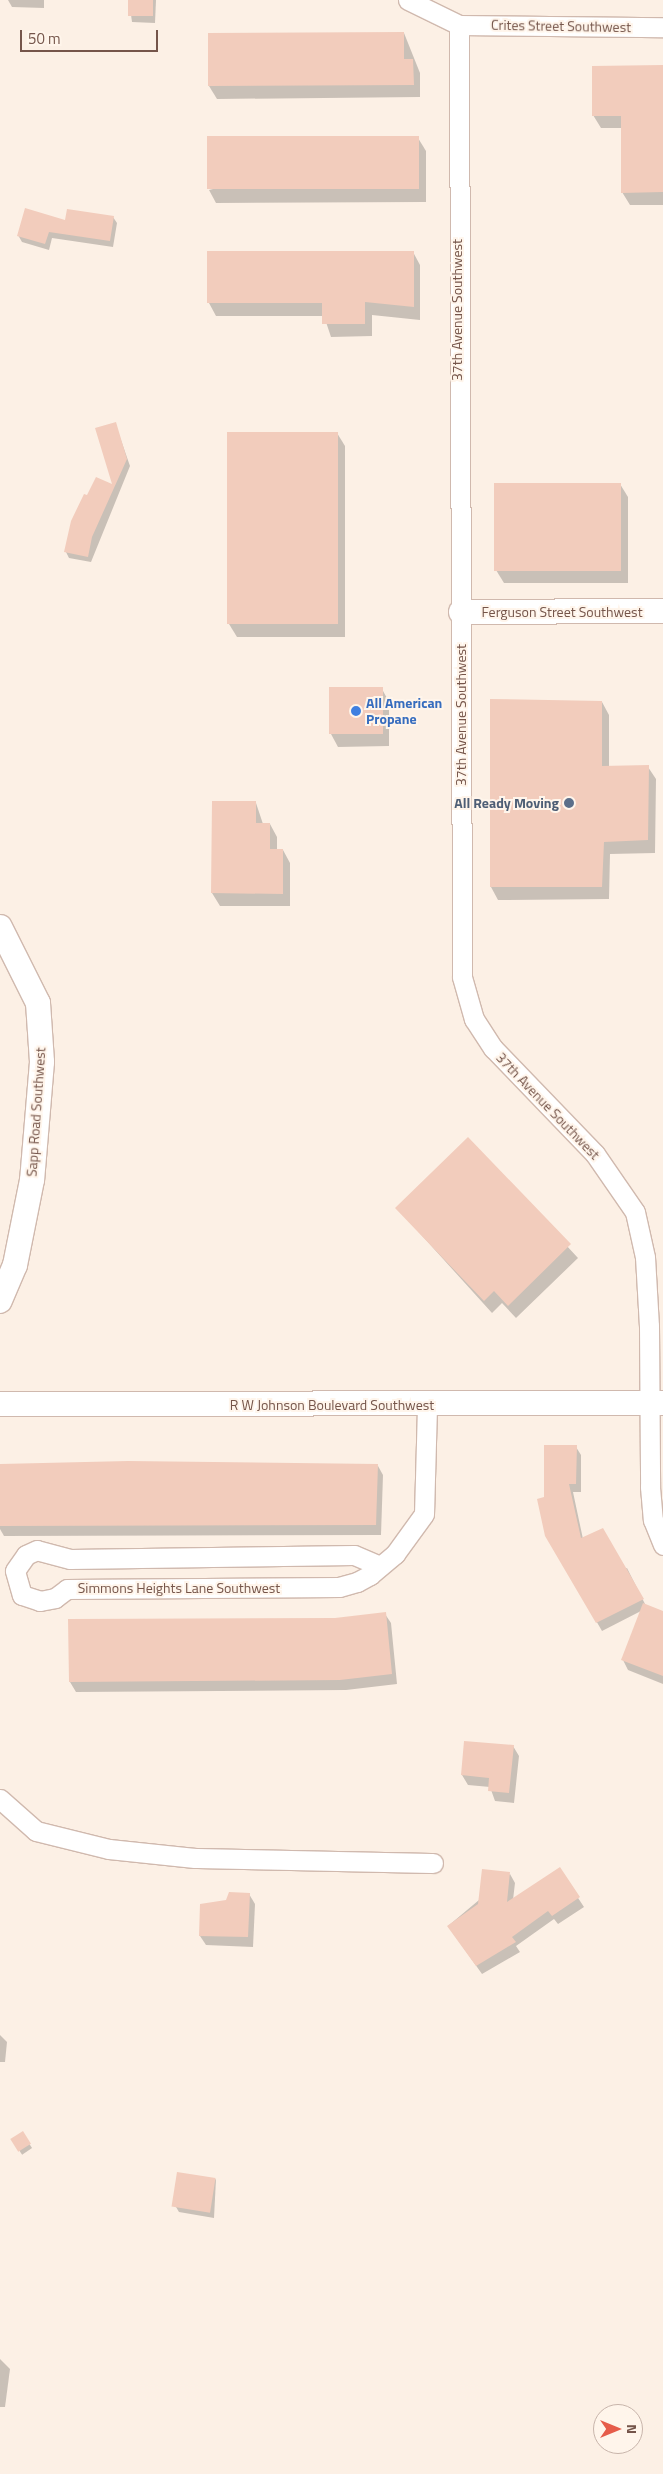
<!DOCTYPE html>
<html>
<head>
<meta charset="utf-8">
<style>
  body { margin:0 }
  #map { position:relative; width:663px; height:2474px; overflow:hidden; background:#fcf0e5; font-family:"Titillium Web",sans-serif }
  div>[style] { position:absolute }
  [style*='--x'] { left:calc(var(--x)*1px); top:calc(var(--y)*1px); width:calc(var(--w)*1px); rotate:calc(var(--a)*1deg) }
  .shadow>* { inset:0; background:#0003; transform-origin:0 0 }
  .building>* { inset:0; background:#f2ccbc; transform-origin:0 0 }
  .roads { filter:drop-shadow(1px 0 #d0b9ae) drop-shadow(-1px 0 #d0b9ae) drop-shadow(0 1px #d0b9ae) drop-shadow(0 -1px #d0b9ae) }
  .minor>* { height:19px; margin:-9.5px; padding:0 9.5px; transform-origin:9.5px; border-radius:9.5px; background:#fff }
  .tertiary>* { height:24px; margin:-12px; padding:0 12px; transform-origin:12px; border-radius:12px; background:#fff }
  .dots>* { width:14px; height:14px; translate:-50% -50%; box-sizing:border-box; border:2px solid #fff5eb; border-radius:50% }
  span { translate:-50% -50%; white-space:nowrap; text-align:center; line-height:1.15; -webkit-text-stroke:4px #fff5eb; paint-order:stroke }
  .street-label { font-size:14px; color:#75554a }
  .shop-label { font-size:14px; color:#366cbe; font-weight:700 }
  .left { translate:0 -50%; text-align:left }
  .service-label { font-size:14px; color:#4e5e75; font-weight:700 }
  .right { translate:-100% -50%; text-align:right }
  .north { position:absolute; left:593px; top:2404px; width:50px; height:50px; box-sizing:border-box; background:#fff5eb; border:1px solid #c8b5ab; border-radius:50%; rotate:90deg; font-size:14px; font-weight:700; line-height:20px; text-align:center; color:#75554a }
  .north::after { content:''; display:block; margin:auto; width:18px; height:22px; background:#e65c4a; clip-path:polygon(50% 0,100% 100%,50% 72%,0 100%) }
  .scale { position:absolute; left:20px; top:30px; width:138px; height:22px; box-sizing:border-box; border:2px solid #75554a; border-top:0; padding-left:6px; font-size:15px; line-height:18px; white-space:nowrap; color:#75554a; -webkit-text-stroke:4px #fff5eb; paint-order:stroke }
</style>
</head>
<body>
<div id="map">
  <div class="shadow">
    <div style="clip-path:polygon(8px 0,44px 0,44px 8px,12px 7px)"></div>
    <div style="clip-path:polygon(129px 0,156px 0,155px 23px,132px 22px)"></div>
    <div style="clip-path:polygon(404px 33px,420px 73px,420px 97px,217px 99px,209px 86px)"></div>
    <div style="clip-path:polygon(663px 66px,663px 205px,630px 205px,622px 192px,622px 128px,601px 128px,593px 115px)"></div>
    <div style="clip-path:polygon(418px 138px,426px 151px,426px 202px,216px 203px,209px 190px)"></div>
    <div style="clip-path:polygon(113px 217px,117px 223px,113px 247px,52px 238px,49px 250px,22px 242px,18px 235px,67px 222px)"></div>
    <div style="clip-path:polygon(413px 252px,420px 265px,420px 320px,372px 315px,372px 336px,331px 337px,324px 316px,216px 316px,209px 303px)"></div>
    <div style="clip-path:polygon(115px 423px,130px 466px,91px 562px,69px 558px,66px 552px,88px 497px,114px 487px)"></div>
    <div style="clip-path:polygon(337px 433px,345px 446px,345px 637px,237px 637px,229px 624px)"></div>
    <div style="clip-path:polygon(620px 484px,628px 497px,628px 583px,504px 583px,496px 570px)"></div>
    <div style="clip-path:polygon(382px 689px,389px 702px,389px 746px,338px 747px,331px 734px)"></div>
    <div style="clip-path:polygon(602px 702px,609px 715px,609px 767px,648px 767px,656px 779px,655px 853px,610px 854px,609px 899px,498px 900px,491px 887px)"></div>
    <div style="clip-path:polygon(256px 803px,263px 824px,270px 824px,277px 837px,277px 850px,283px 850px,290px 863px,290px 906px,220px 906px,212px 893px)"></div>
    <div style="clip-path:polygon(468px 1139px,578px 1258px,516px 1318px,502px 1303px,492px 1313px,397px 1208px)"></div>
    <div style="clip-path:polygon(576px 1447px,581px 1455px,581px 1492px,573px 1492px,583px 1539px,623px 1570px,627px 1568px,646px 1606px,663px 1612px,663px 1684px,628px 1670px,623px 1660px,641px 1611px,602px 1631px,547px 1536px,545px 1498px)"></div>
    <div style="clip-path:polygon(0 1466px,378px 1466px,383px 1475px,381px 1535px,4px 1536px,0 1529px)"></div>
    <div style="clip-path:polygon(385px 1614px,391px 1623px,397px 1684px,346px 1690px,76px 1692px,70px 1682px,69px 1620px,335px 1619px)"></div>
    <div style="clip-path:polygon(513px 1746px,519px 1756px,514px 1803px,495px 1801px,490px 1787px,468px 1785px,462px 1775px)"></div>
    <div style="clip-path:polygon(559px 1869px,584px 1907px,558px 1924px,554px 1919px,516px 1946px,520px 1952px,482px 1974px,448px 1926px,510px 1874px,515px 1883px,513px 1900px)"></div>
    <div style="clip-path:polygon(249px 1894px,255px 1904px,253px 1947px,206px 1945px,200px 1936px,227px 1901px)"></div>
    <div style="clip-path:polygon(0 2035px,7px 2042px,5px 2062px,0 2062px)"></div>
    <div style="left:22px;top:2133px;width:18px;height:12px;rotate:56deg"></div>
    <div style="clip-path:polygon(216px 2179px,214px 2218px,179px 2212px,176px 2207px)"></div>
    <div style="clip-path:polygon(0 2359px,10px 2369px,5px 2407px,0 2407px)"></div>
  </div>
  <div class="building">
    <div style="left:128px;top:0;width:25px;height:16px"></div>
    <div style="clip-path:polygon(404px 32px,404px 59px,413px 59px,414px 85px,208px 86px,208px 33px)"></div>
    <div style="clip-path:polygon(663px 65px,663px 192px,621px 193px,621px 116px,592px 116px,592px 66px)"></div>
    <div style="left:419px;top:136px;width:53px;height:212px;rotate:90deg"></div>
    <div style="clip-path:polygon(25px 208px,65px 220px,67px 209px,114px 216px,110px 241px,49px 232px,45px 244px,17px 236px)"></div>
    <div style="clip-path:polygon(207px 251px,414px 251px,414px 307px,365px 302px,365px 324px,322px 324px,322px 303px,207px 303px)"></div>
    <div style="clip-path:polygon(116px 422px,127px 459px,92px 537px,88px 557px,64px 552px,71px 521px,84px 494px,87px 495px,96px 477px,112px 484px,95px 428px)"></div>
    <div style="left:227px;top:432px;width:111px;height:192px"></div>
    <div style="left:494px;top:483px;width:127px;height:88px"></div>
    <div style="left:383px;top:687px;width:47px;height:54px;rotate:90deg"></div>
    <div style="clip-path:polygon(490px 699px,602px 701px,602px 766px,649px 765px,648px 840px,604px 842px,602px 887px,490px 887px)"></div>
    <div style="clip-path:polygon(212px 801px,256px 801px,256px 823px,270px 823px,270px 849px,283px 849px,283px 894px,211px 893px)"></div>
    <div style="clip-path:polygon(468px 1137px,571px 1244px,508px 1306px,494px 1291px,484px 1301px,395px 1208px)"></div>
    <div style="clip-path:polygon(544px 1445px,577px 1445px,576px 1484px,569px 1484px,581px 1538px,603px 1528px,644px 1599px,596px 1623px,545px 1536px,537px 1499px,544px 1497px)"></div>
    <div style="clip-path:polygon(128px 1461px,378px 1464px,376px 1525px,0 1526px,0 1464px)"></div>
    <div style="clip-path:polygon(643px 1603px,663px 1611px,663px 1676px,621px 1660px)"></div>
    <div style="clip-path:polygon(386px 1612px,392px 1674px,340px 1680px,69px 1682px,68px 1619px,335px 1618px)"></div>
    <div style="clip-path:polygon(464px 1741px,514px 1745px,509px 1793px,488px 1791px,489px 1778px,461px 1775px)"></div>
    <div style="clip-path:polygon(560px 1867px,580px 1897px,552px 1916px,548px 1911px,512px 1937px,516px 1942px,476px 1966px,447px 1926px,478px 1904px,482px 1869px,510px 1872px,507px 1902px)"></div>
    <div style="clip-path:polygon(229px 1892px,250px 1893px,248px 1937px,199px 1936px,200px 1904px,226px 1900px)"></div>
    <div style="left:23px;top:2131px;width:15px;height:15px;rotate:58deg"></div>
    <div style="left:177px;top:2172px;width:39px;height:35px;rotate:9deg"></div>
  </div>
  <div class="roads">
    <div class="minor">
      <div style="--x:408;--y:0;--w:57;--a:26.1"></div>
      <div style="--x:459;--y:25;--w:204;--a:0.6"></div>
      <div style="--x:459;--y:25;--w:952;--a:89.82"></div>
      <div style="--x:462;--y:977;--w:44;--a:74.1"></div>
      <div style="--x:474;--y:1019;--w:35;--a:57"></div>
      <div style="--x:493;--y:1048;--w:147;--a:46.1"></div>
      <div style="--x:595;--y:1154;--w:70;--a:55.4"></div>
      <div style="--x:635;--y:1212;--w:46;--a:77.5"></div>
      <div style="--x:645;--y:1257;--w:69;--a:86.7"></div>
      <div style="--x:649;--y:1326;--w:161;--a:89.6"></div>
      <div style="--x:650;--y:1487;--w:33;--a:85"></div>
      <div style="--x:653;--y:1520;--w:27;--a:68"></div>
      <div style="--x:380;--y:1566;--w:28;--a:-157"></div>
      <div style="--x:354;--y:1555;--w:284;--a:179.2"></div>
      <div style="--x:70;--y:1559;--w:34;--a:-165"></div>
      <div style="--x:37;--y:1550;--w:12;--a:156"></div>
      <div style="--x:26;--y:1555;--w:19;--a:125"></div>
      <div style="--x:15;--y:1571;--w:25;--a:74"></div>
      <div style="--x:22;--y:1595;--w:19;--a:18"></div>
      <div style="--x:40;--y:1601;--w:15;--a:-11"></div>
      <div style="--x:55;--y:1598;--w:15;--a:-37"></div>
      <div style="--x:67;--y:1589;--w:272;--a:-0.4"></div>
      <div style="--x:339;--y:1587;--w:19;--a:-16"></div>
      <div style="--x:357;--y:1582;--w:15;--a:-28"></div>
      <div style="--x:370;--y:1575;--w:33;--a:-40"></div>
      <div style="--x:395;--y:1554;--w:49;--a:-54.1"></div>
      <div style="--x:424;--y:1514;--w:108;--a:-88.4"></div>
      <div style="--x:0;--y:1799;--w:48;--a:41.6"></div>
      <div style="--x:36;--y:1831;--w:75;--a:13.9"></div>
      <div style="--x:109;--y:1849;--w:86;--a:6"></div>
      <div style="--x:195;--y:1858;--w:238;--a:1.2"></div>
    </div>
    <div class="tertiary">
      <div style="--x:461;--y:612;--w:202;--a:-0.3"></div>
      <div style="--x:0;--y:927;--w:85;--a:63.4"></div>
      <div style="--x:38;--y:1003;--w:59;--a:86.1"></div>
      <div style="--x:42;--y:1062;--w:118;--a:94.8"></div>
      <div style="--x:32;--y:1180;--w:87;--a:101.3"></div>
      <div style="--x:15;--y:1265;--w:39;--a:113"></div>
      <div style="--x:0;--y:1404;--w:663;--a:-0.09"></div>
    </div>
  </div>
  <div class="dots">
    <div style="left:356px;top:711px;background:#3f7fe0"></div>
    <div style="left:569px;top:803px;background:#5c6f8a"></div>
  </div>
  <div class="street-label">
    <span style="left:561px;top:26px;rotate:1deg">Crites Street Southwest</span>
    <span style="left:457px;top:310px;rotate:-90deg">37th Avenue Southwest</span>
    <span style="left:562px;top:612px">Ferguson Street Southwest</span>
    <span style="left:461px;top:715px;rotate:-90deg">37th Avenue Southwest</span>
    <span style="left:548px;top:1106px;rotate:46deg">37th Avenue Southwest</span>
    <span style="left:36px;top:1112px;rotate:-86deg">Sapp Road Southwest</span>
    <span style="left:332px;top:1405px">R W Johnson Boulevard Southwest</span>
    <span style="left:179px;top:1588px">Simmons Heights Lane Southwest</span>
  </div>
  <div class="shop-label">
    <span class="left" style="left:366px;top:711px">All American<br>Propane</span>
  </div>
  <div class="service-label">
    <span class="right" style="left:559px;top:803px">All Ready Moving</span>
  </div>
  <div class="north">N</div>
  <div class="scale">50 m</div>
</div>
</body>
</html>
